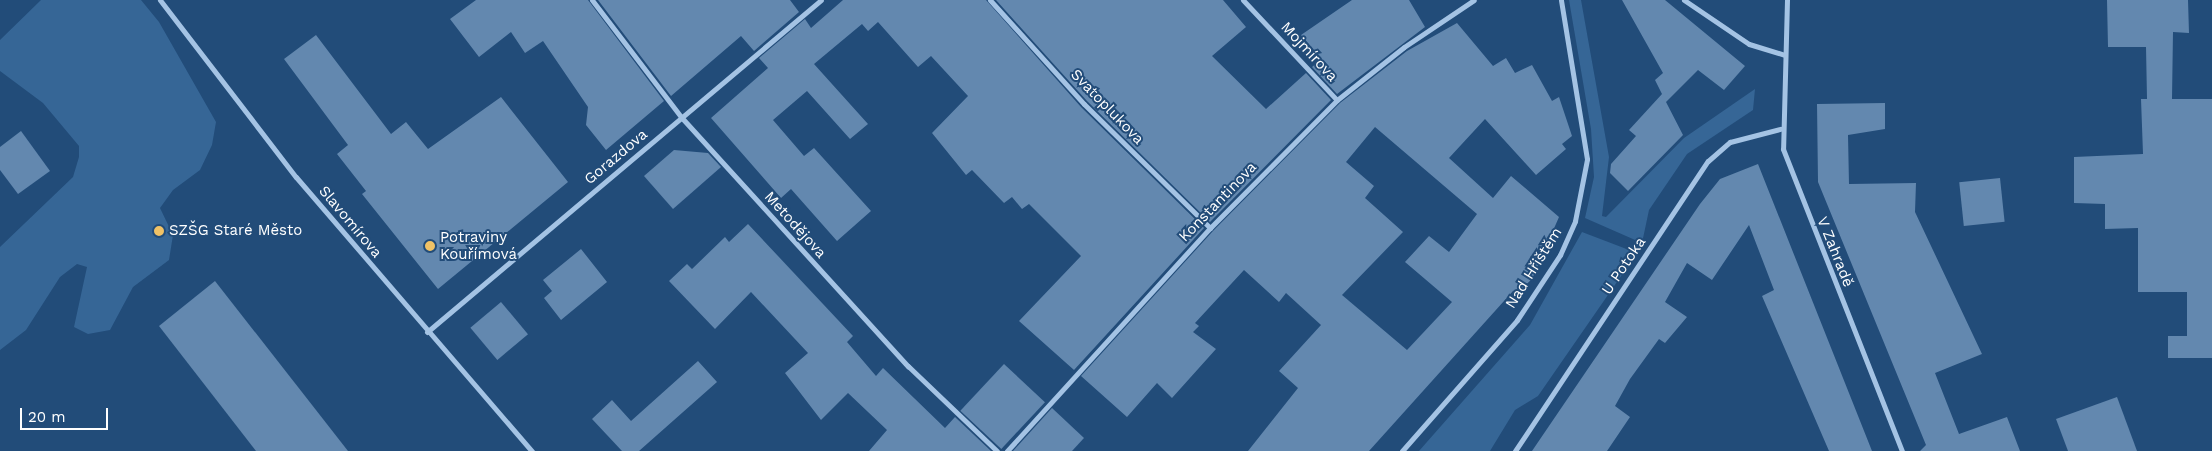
<!DOCTYPE html>
<html>
<head>
<meta charset="utf-8">
<style>
  body { margin:0 }
  #map { position:relative; width:2212px; height:451px; overflow:hidden; background:#224c79; font-family:"Work Sans",sans-serif }
  div>[style] { position:absolute }
  [style*='--x'] { left:calc(var(--x)*1px); top:calc(var(--y)*1px); width:calc(var(--w)*1px); rotate:calc(var(--a)*1deg) }
  .green>* { inset:0; background:#366696 }
  .building>* { inset:0; background:#6388af; transform-origin:0 0 }
  .minor>* { height:5px; margin:-2.5px; padding:0 2.5px; transform-origin:2.5px; border-radius:2.5px; background:#a4c3e4 }
  .dots>* { width:14px; height:14px; translate:-50% -50%; box-sizing:border-box; border:2px solid #224c79; border-radius:50% }
  span { translate:-50% -50%; white-space:nowrap; text-align:center; line-height:1.15; -webkit-text-stroke:4px #224c79; paint-order:stroke }
  .street-label { font-size:15px; color:#fff }
  .poi-label { font-size:15px; color:#fff }
  .left { translate:0 -50%; text-align:left }
  .scale { position:absolute; left:20px; top:408px; width:88px; height:22px; box-sizing:border-box; border:2px solid #fff; border-top:0; padding-left:6px; font-size:15px; line-height:18px; white-space:nowrap; color:#fff; -webkit-text-stroke:4px #224c79; paint-order:stroke }
</style>
</head>
<body>
<div id="map">
  <div class="green">
    <div style="clip-path:polygon(41px 0,141px 0,159px 22px,216px 122px,212px 145px,200px 170px,173px 190px,160px 208px,173px 235px,169px 260px,133px 287px,110px 330px,88px 334px,74px 327px,87px 267px,77px 264px,60px 277px,26px 330px,0 350px,0 247px,73px 177px,79px 157px,79px 146px,43px 103px,0 71px,0 40px)"></div>
    <div style="clip-path:polygon(1569px 0,1581px 0,1609px 157px,1602px 216px,1606px 217px,1684px 138px,1755px 89px,1753px 110px,1687px 154px,1649px 210px,1642px 243px,1585px 218px,1594px 177px,1591px 129px)"></div>
    <div style="clip-path:polygon(1582px 232px,1637px 253px,1538px 396px,1515px 410px,1490px 451px,1419px 451px,1530px 325px)"></div>
  </div>
  <div class="building">
    <div style="clip-path:polygon(476px 0,588px 0,664px 101px,606px 150px,586px 125px,588px 107px,543px 41px,525px 53px,511px 32px,479px 57px,450px 19px)"></div>
    <div style="clip-path:polygon(598px 0,790px 0,799px 12px,754px 51px,741px 36px,671px 96px)"></div>
    <div style="clip-path:polygon(843px 0,986px 0,1081px 107px,1204px 228px,1074px 370px,1019px 321px,1081px 256px,1029px 204px,1022px 209px,1012px 197px,1004px 203px,972px 170px,966px 175px,932px 133px,968px 96px,931px 56px,918px 67px,878px 22px,868px 31px,862px 24px,814px 64px,868px 124px,850px 139px,807px 91px,773px 120px,804px 156px,814px 148px,871px 211px,837px 241px,791px 189px,781px 198px,711px 118px,768px 68px,759px 58px,805px 19px,811px 28px)"></div>
    <div style="clip-path:polygon(996px 0,1223px 0,1246px 27px,1212px 56px,1266px 109px,1306px 73px,1331px 100px,1210px 222px,1087px 101px)"></div>
    <div style="clip-path:polygon(1352px 0,1409px 0,1425px 27px,1337px 94px,1312px 67px,1322px 59px,1301px 35px)"></div>
    <div style="clip-path:polygon(1622px 0,1665px 0,1745px 66px,1724px 90px,1698px 70px,1666px 102px,1683px 135px,1628px 191px,1610px 173px,1611px 164px,1636px 136px,1629px 130px,1662px 94px,1655px 80px,1663px 73px)"></div>
    <div style="clip-path:polygon(2107px 0,2188px 0,2189px 33px,2173px 32px,2172px 99px,2212px 99px,2212px 358px,2168px 358px,2168px 336px,2187px 336px,2187px 292px,2138px 292px,2138px 228px,2105px 229px,2105px 204px,2074px 203px,2074px 157px,2143px 154px,2141px 99px,2147px 99px,2146px 47px,2108px 47px)"></div>
    <div style="clip-path:polygon(evenodd,1457px 23px,1493px 66px,1506px 58px,1515px 73px,1532px 65px,1552px 101px,1559px 97px,1572px 136px,1562px 144px,1566px 149px,1536px 175px,1485px 119px,1449px 158px,1493px 198px,1511px 176px,1559px 217px,1532px 279px,1516px 294px,1513px 291px,1369px 451px,1248px 451px,1298px 388px,1279px 371px,1321px 325px,1286px 293px,1279px 302px,1244px 270px,1195px 323px,1199px 326px,1193px 332px,1216px 349px,1172px 398px,1157px 383px,1127px 417px,1081px 376px,1213px 231px,1340px 103px,1407px 51px,1457px 23px,1375px 127px,1477px 214px,1449px 252px,1429px 236px,1405px 262px,1452px 302px,1407px 350px,1342px 295px,1403px 232px,1365px 198px,1374px 186px,1346px 162px,1375px 127px)"></div>
    <div style="clip-path:polygon(316px 35px,391px 134px,406px 122px,428px 149px,501px 97px,568px 182px,438px 289px,362px 194px,366px 191px,337px 154px,348px 145px,284px 59px)"></div>
    <div style="clip-path:polygon(1885px 103px,1885px 129px,1848px 135px,1849px 184px,1916px 183px,1915px 212px,1982px 354px,1935px 373px,1959px 434px,2007px 417px,2020px 451px,1920px 451px,1926px 445px,1818px 182px,1817px 104px)"></div>
    <div style="clip-path:polygon(21px 131px,50px 171px,18px 194px,0 170px,0 147px)"></div>
    <div style="clip-path:polygon(674px 150px,708px 153px,721px 167px,673px 209px,644px 176px)"></div>
    <div style="clip-path:polygon(1758px 164px,1872px 451px,1829px 451px,1762px 296px,1774px 290px,1749px 225px,1712px 280px,1687px 263px,1665px 302px,1687px 317px,1665px 343px,1659px 339px,1630px 379px,1615px 406px,1630px 417px,1607px 451px,1532px 451px,1700px 204px,1720px 179px)"></div>
    <div style="left:2000px;top:178px;width:44px;height:41px;rotate:84deg"></div>
    <div style="clip-path:polygon(748px 224px,853px 336px,847px 342px,876px 376px,883px 368px,945px 428px,955px 417px,991px 451px,869px 451px,887px 430px,848px 393px,821px 420px,785px 373px,808px 353px,751px 292px,715px 329px,669px 281px,687px 264px,692px 269px,725px 237px,729px 242px)"></div>
    <div style="clip-path:polygon(581px 249px,607px 282px,561px 320px,544px 298px,552px 291px,543px 280px)"></div>
    <div style="clip-path:polygon(215px 281px,348px 451px,256px 451px,159px 326px)"></div>
    <div style="left:501px;top:302px;width:42px;height:40px;rotate:50deg"></div>
    <div style="clip-path:polygon(698px 361px,717px 382px,639px 451px,622px 451px,592px 419px,612px 400px,631px 421px)"></div>
    <div style="left:1004px;top:364px;width:56px;height:64px;rotate:43deg"></div>
    <div style="clip-path:polygon(2117px 397px,2137px 451px,2068px 451px,2056px 419px)"></div>
    <div style="clip-path:polygon(1052px 408px,1084px 438px,1072px 451px,1013px 451px)"></div>
  </div>
  <div class="minor">
    <div style="--x:160;--y:0;--w:223;--a:52.5"></div>
    <div style="--x:296;--y:177;--w:362;--a:49.3"></div>
    <div style="--x:592;--y:0;--w:148;--a:52.7"></div>
    <div style="--x:682;--y:118;--w:336;--a:47.7"></div>
    <div style="--x:908;--y:366;--w:123;--a:43.7"></div>
    <div style="--x:990;--y:0;--w:140;--a:47.9"></div>
    <div style="--x:1084;--y:104;--w:177;--a:44.5"></div>
    <div style="--x:1243;--y:0;--w:137;--a:46.8"></div>
    <div style="--x:1684;--y:0;--w:78;--a:34.1"></div>
    <div style="--x:1749;--y:44;--w:37;--a:17"></div>
    <div style="--x:1787;--y:0;--w:149;--a:91.5"></div>
    <div style="--x:1783;--y:149;--w:325;--a:68.5"></div>
    <div style="--x:427;--y:332;--w:515;--a:-40.12"></div>
    <div style="--x:1007;--y:451;--w:302;--a:-47.7"></div>
    <div style="--x:1210;--y:228;--w:180;--a:-45.2"></div>
    <div style="--x:1337;--y:100;--w:85;--a:-38.3"></div>
    <div style="--x:1404;--y:47;--w:84;--a:-33.9"></div>
    <div style="--x:1402;--y:451;--w:174;--a:-48.7"></div>
    <div style="--x:1517;--y:320;--w:78;--a:-56.5"></div>
    <div style="--x:1560;--y:255;--w:37;--a:-66"></div>
    <div style="--x:1575;--y:221;--w:63;--a:-79"></div>
    <div style="--x:1587;--y:159;--w:161;--a:-99.3"></div>
    <div style="--x:1515;--y:451;--w:348;--a:-56.4"></div>
    <div style="--x:1708;--y:161;--w:29;--a:-41"></div>
    <div style="--x:1730;--y:142;--w:52;--a:-14.6"></div>
  </div>
  <div class="dots">
    <div style="left:159px;top:231px;background:#f0c266"></div>
    <div style="left:430px;top:246px;background:#f0c266"></div>
  </div>
  <div class="street-label">
    <span style="left:1309px;top:52px;rotate:47deg">Mojmírova</span>
    <span style="left:1107px;top:107px;rotate:46deg">Svatoplukova</span>
    <span style="left:616px;top:157px;rotate:-40deg">Gorazdova</span>
    <span style="left:1218px;top:202px;rotate:-46deg">Konstantinova</span>
    <span style="left:350px;top:222px;rotate:50deg">Slavomírova</span>
    <span style="left:795px;top:225px;rotate:48deg">Metodějova</span>
    <span style="left:1835px;top:252px;rotate:68deg">V Zahradě</span>
    <span style="left:1624px;top:266px;rotate:-56deg">U Potoka</span>
    <span style="left:1534px;top:268px;rotate:-58deg">Nad Hřištěm</span>
  </div>
  <div class="poi-label">
    <span class="left" style="left:169px;top:231px">SZŠG Staré Město</span>
    <span class="left" style="left:440px;top:246px">Potraviny<br>Kouřímová</span>
  </div>
  <div class="scale">20 m</div>
</div>
</body>
</html>
